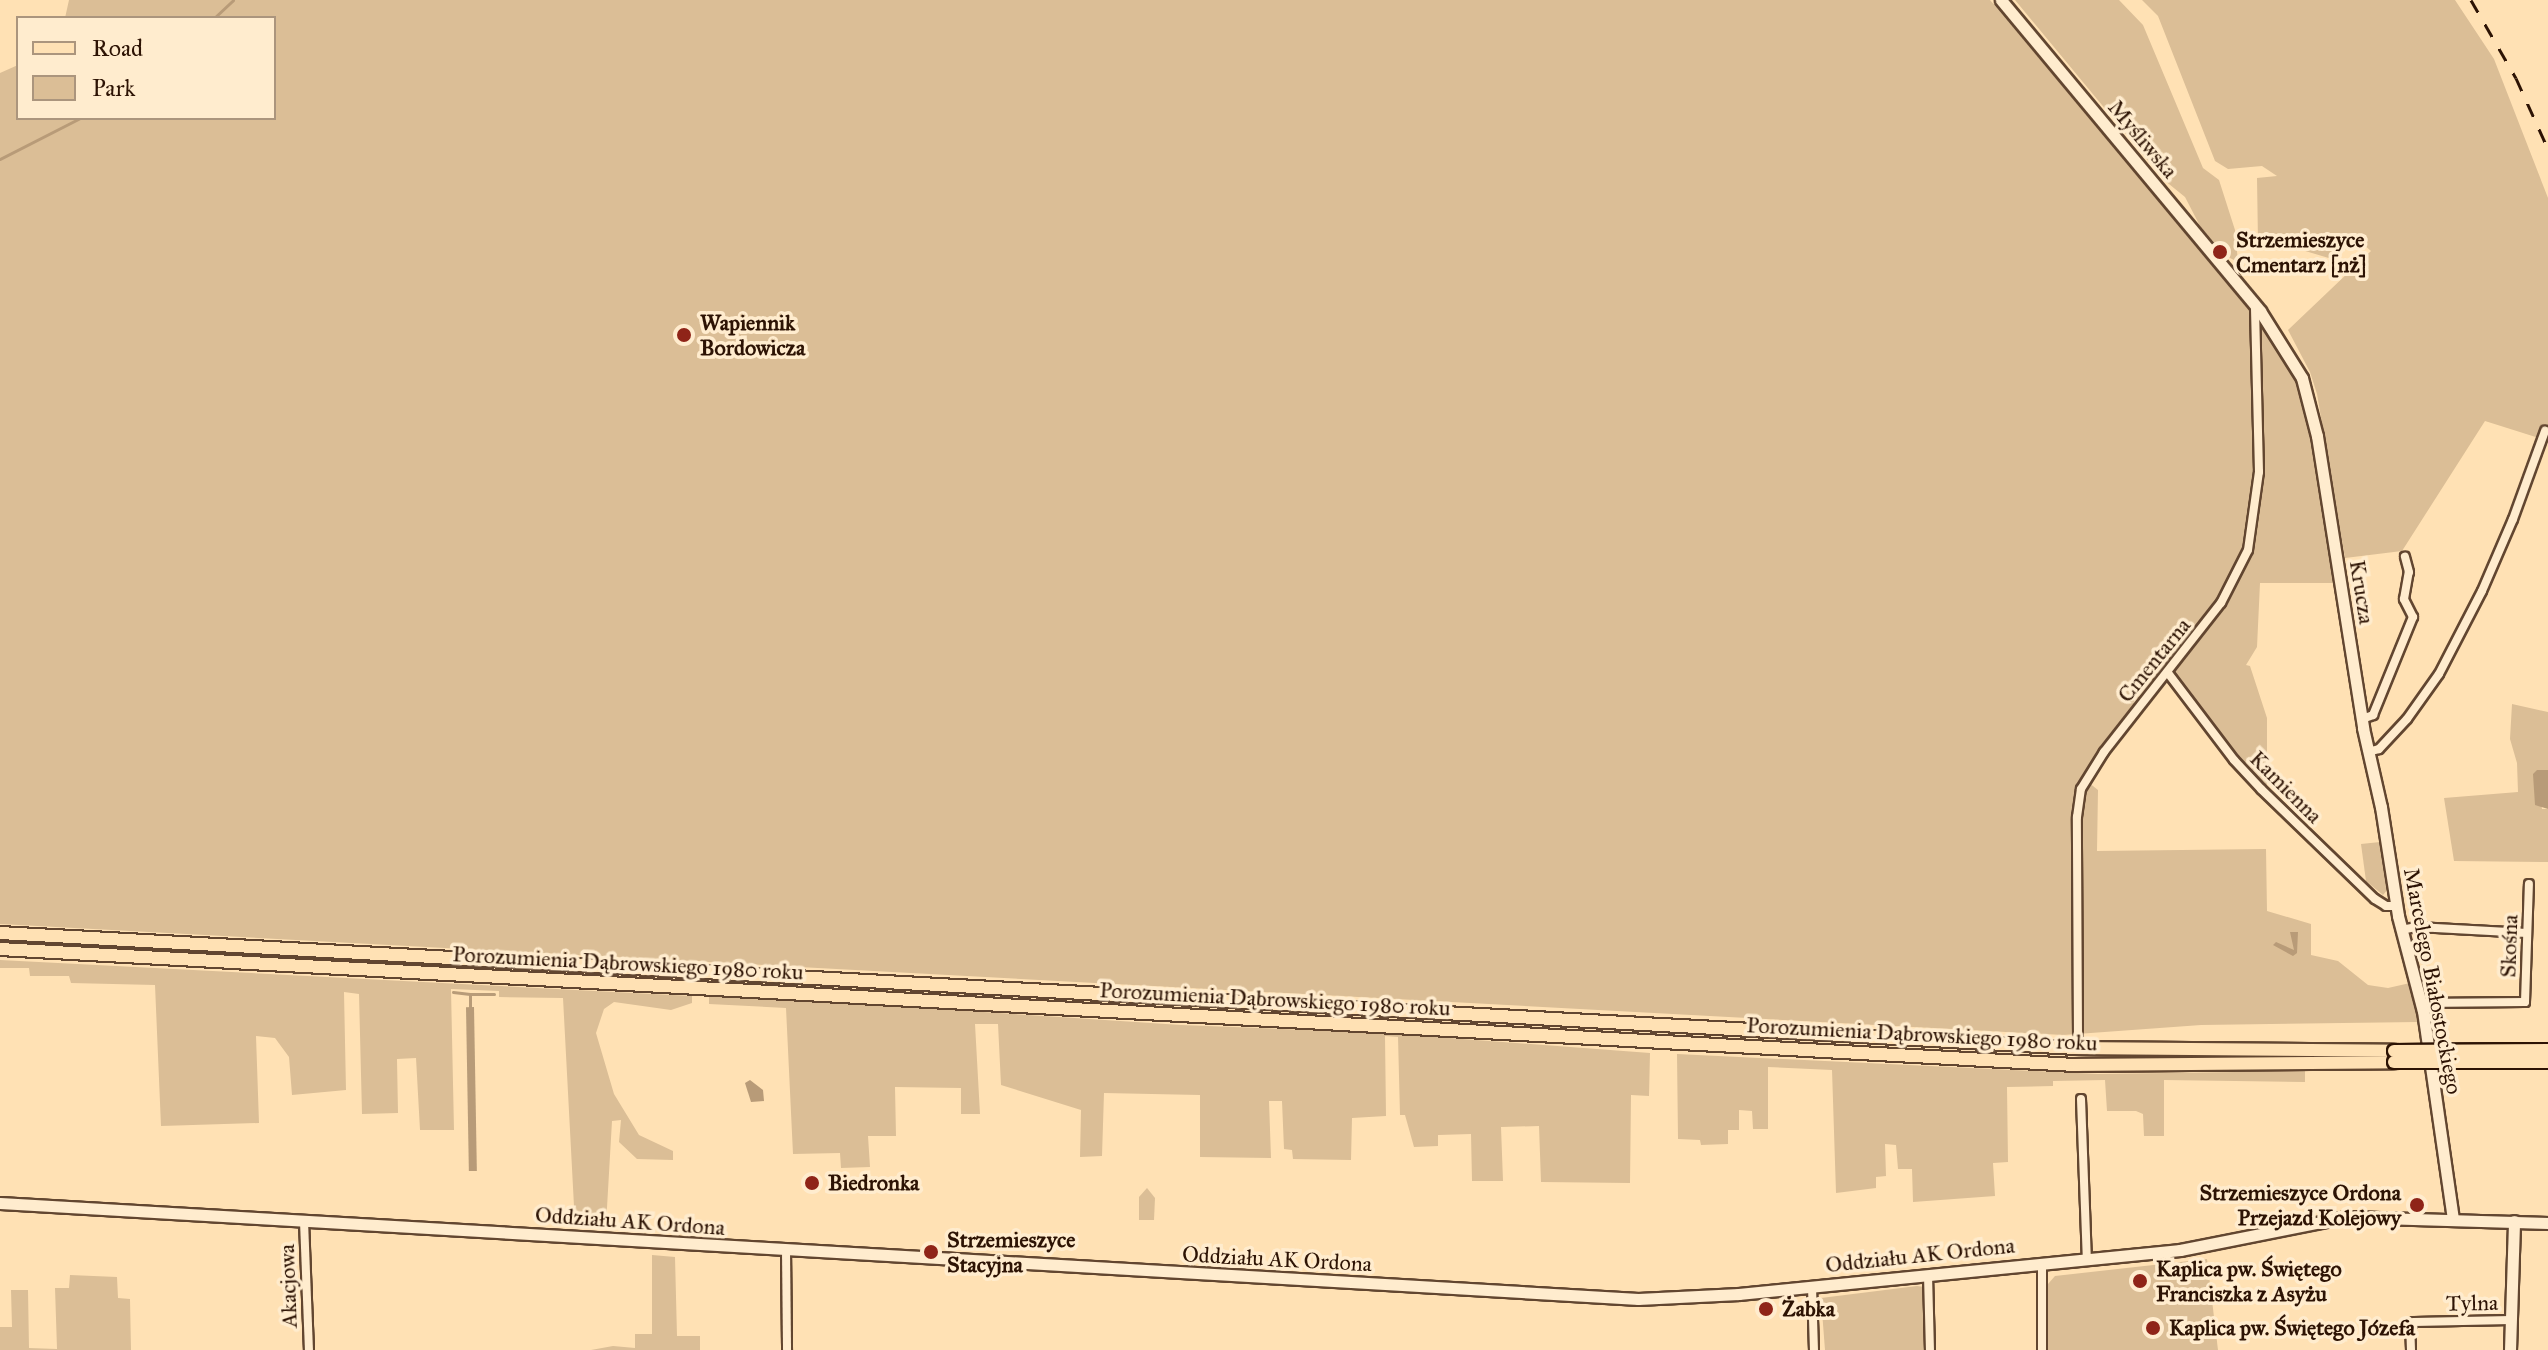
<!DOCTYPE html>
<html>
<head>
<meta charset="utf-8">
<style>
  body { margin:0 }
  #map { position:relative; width:2548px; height:1350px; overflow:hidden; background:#ffe1b4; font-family:"IM FELL Great Primer",serif }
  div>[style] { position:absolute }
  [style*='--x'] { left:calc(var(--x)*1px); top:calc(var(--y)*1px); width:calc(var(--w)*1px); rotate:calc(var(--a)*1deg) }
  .green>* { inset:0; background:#dbbe96 }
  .water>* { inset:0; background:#b89b78; transform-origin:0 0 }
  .stream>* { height:3px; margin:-1.5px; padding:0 1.5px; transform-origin:1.5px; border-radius:1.5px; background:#b89b78 }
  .roads { filter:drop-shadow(2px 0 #624630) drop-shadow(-2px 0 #624630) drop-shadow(0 2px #624630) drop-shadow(0 -2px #624630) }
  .street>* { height:8px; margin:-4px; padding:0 4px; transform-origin:4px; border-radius:4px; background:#ffecce }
  .secondary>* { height:11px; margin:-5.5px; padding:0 5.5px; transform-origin:5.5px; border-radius:5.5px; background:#ffecce }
  .primary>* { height:12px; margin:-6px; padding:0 6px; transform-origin:6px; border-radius:6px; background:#ffe1b4 }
  .rail>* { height:3px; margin-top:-1.5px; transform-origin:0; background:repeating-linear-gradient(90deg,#2d1304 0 14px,transparent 0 28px) }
  .bridges { filter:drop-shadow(2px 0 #2d1304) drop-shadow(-2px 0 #2d1304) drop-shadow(0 2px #2d1304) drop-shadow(0 -2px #2d1304) }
  .primary-bridge>* { height:12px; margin:-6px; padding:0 6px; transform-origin:6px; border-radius:6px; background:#ffe1b4 }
  .dots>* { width:22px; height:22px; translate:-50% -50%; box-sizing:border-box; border:4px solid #ffecce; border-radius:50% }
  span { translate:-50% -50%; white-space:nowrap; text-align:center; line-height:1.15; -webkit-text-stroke:7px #ffecce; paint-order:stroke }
  .street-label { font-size:22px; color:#2d1304 }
  .poi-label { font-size:22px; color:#2d1304; font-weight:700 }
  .left { translate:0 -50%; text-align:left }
  .right { translate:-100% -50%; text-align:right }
  .legend { position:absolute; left:16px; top:16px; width:260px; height:104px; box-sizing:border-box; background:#ffecce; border:2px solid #ab957d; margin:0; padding:10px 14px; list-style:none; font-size:24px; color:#2d1304 }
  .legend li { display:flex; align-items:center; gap:16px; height:40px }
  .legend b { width:40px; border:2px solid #ab957d }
</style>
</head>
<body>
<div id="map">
  <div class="green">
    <div style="clip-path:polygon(69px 0,1990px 0,2263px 324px,2293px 371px,2313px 439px,2336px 583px,2260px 583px,2257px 647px,2246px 665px,2250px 666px,2267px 718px,2267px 784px,2262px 786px,2235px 759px,2164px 669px,2083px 778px,2098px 790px,2097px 851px,2266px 849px,2267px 911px,2311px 924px,2311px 955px,2338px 961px,2368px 985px,2388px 988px,2410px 983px,2418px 1022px,2201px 1025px,2063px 1035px,0 924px,0 73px,18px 65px,18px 118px,274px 118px,274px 18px,65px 18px)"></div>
    <div style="clip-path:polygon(2015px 0,2119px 0,2143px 25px,2203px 168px,2219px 180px,2235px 230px,2238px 262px,2226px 256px,2200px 226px,2185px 197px,2164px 180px)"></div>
    <div style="clip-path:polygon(2142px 0,2455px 0,2494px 59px,2548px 198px,2548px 441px,2485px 421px,2402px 551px,2345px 558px,2317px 394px,2310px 372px,2288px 330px,2371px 251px,2355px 237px,2332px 259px,2282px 244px,2277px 250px,2258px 243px,2257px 178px,2277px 176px,2262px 166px,2228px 169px,2215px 161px,2158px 16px)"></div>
    <div style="clip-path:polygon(2512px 704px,2548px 712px,2548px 770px,2537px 770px,2542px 809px,2548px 809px,2548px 862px,2454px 861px,2444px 798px,2518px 792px,2517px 763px,2510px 739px)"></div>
    <div style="clip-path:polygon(2380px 842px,2388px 889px,2383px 895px,2366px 881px,2361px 844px)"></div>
    <div style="clip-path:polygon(0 960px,692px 996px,692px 1003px,671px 1010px,614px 1002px,604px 1009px,596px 1033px,614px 1094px,639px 1135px,673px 1151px,673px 1160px,637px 1159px,619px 1142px,621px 1120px,612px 1121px,606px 1225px,575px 1225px,563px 998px,499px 997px,499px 991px,451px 989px,454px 1130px,420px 1130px,416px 1058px,397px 1059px,398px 1113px,362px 1114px,359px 994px,344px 992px,346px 1090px,292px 1095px,289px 1057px,275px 1038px,256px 1036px,259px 1123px,161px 1126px,155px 985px,71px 983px,69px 976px,30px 976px,29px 968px,0 968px)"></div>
    <div style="clip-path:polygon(709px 994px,1181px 1025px,1383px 1033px,1650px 1053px,1649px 1096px,1631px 1095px,1630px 1183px,1541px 1182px,1539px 1126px,1501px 1127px,1503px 1181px,1472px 1181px,1471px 1134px,1438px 1135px,1438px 1146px,1414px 1147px,1405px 1115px,1400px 1115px,1398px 1037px,1385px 1036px,1386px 1116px,1352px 1118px,1351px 1160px,1293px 1159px,1292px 1150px,1284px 1149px,1282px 1101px,1269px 1101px,1271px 1158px,1200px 1157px,1200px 1095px,1104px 1093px,1102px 1156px,1080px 1157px,1081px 1110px,1001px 1085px,998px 1024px,975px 1024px,980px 1114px,961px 1114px,961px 1088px,895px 1087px,896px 1136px,868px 1136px,870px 1167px,841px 1168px,840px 1153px,793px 1154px,786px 1008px,709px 1004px)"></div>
    <div style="clip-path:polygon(1677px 1054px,2098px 1074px,2305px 1071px,2305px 1082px,2164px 1080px,2164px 1136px,2144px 1136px,2143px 1114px,2136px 1111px,2107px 1111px,2105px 1080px,2053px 1081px,2053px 1086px,2007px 1087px,2008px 1162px,1993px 1163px,1995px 1196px,1913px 1202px,1912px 1169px,1898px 1169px,1896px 1145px,1885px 1144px,1886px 1176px,1876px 1177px,1876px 1188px,1836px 1193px,1832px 1070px,1768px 1067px,1768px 1129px,1753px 1129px,1752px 1111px,1739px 1110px,1739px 1130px,1728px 1130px,1728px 1144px,1701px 1145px,1700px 1140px,1678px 1139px)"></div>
    <div style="clip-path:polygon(1147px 1188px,1155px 1198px,1154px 1220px,1139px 1220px,1139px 1197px)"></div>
    <div style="clip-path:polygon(652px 1255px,675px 1257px,677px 1336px,700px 1336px,700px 1350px,591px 1350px,613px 1346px,635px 1348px,635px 1334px,652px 1334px)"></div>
    <div style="clip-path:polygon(2207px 1259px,2218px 1350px,2048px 1350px,2048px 1284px,2055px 1276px)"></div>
    <div style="clip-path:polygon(70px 1275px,117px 1277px,118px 1298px,130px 1299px,131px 1350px,0 1350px,0 1327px,12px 1327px,11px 1290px,28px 1290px,29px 1348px,57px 1349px,55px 1288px,69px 1288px)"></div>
    <div style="clip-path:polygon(1917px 1286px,1925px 1287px,1926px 1350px,1825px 1350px,1821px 1298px)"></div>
  </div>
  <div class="water">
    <div style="clip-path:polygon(2537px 770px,2548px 770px,2548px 809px,2535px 805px,2533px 774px)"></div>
    <div style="clip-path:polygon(2290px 932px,2298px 932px,2297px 953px,2293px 956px,2273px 945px,2276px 942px,2294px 950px)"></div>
    <div style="left:474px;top:1007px;width:164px;height:8px;rotate:89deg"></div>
    <div style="clip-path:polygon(750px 1080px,763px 1090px,764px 1101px,751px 1102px,745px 1083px)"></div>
  </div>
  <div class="stream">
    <div style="--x:214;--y:18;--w:26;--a:-43"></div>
    <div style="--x:0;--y:159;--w:90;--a:-27.1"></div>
    <div style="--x:453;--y:992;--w:17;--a:7"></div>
    <div style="--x:470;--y:994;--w:14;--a:90"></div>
    <div style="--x:470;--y:994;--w:24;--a:0"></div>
  </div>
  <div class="roads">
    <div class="street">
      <div style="--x:2168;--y:673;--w:109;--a:52.8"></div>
      <div style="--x:2234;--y:760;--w:40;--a:47"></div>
      <div style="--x:2261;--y:789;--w:158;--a:44"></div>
      <div style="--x:2375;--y:899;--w:13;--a:32"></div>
      <div style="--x:2386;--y:906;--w:11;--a:0"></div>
      <div style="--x:2362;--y:719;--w:12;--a:-20"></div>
      <div style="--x:2373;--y:715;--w:106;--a:-67.8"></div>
      <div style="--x:2413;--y:617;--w:20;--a:-117"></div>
      <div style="--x:2404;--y:599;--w:27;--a:-80"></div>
      <div style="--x:2409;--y:572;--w:16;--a:-105"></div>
      <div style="--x:2368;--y:752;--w:11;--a:-15"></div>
      <div style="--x:2379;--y:749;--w:41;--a:-47"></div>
      <div style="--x:2407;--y:719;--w:55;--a:-54.6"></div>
      <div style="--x:2439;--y:674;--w:93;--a:-62.6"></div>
      <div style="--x:2482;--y:591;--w:78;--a:-66.7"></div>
      <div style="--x:2513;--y:519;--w:94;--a:-70"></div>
      <div style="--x:2401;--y:930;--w:16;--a:-11"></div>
      <div style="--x:2417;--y:927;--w:110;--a:3.1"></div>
      <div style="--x:2421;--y:1003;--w:104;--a:-0.6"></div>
      <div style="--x:2525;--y:1002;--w:118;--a:-88.1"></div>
      <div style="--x:2078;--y:1036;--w:219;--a:-90.3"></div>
      <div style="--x:2077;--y:817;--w:28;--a:-82"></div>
      <div style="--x:2081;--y:789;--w:44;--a:-58.1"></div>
      <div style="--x:2104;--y:752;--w:189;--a:-51.9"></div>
      <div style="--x:2221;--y:603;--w:59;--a:-63"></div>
      <div style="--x:2248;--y:550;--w:79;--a:-82"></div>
      <div style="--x:2259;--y:472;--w:169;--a:-91.4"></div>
      <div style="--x:2081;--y:1099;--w:160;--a:87.9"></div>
      <div style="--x:304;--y:1221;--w:129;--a:87.8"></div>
      <div style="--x:786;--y:1250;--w:100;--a:89.4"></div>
      <div style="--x:2042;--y:1263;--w:87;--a:90"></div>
      <div style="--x:1928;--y:1275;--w:75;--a:88.5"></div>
      <div style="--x:1812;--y:1287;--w:63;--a:88.2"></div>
      <div style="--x:2411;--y:1350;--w:23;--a:-92"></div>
      <div style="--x:2410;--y:1327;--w:6;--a:-51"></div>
      <div style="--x:2414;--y:1322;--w:97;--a:-1.2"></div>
    </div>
    <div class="secondary">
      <div style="--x:2001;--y:0;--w:405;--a:50.2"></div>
      <div style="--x:2260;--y:311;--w:79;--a:57.9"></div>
      <div style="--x:2302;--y:378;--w:60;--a:75.5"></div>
      <div style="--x:2317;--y:436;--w:296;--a:81"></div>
      <div style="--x:2363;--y:728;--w:81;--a:77.2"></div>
      <div style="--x:2381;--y:807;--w:110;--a:81.1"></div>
      <div style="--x:2398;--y:916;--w:98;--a:75.3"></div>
      <div style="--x:2423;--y:1011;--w:209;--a:81.8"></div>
      <div style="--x:0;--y:1203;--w:1641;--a:3.35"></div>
      <div style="--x:1638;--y:1299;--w:101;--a:-2.8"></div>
      <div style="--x:1739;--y:1294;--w:443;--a:-5.7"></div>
      <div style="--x:2180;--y:1250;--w:169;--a:-11.2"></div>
      <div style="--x:2346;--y:1217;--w:202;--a:1.7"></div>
      <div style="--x:2510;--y:1350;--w:129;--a:-88.2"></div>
    </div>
    <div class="primary">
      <div style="--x:0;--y:933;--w:2081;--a:3.17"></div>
      <div style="--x:2078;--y:1048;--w:316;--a:0.5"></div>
      <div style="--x:0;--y:949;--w:2081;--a:3.2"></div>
      <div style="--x:2078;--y:1065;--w:316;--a:-0.5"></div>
    </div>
  </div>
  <div class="rail">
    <div style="--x:2471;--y:0;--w:90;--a:60"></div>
    <div style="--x:2516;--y:78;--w:78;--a:65.7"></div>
  </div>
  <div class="bridges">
    <div class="primary-bridge">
      <div style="--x:2394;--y:1051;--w:154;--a:-0.4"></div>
      <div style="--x:2394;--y:1062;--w:154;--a:0"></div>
    </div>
  </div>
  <div class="dots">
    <div style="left:2220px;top:252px;background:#8f2418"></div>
    <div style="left:684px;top:335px;background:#8f2418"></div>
    <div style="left:812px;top:1183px;background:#8f2418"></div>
    <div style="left:2417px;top:1205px;background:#8f2418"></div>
    <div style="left:931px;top:1252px;background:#8f2418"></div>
    <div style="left:2140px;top:1281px;background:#8f2418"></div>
    <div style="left:1766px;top:1309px;background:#8f2418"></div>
    <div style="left:2153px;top:1328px;background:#8f2418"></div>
  </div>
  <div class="street-label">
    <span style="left:2143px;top:139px;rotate:50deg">Myśliwska</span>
    <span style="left:2362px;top:592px;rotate:81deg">Krucza</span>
    <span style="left:2154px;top:660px;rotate:-51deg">Cmentarna</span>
    <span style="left:2286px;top:787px;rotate:45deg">Kamienna</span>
    <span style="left:2509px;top:946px;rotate:-88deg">Skośna</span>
    <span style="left:628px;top:963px;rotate:3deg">Porozumienia Dąbrowskiego 1980 roku</span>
    <span style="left:2433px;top:981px;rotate:79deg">Marcelego Białostockiego</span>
    <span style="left:1275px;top:999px;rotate:3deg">Porozumienia Dąbrowskiego 1980 roku</span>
    <span style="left:1922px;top:1034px;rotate:3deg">Porozumienia Dąbrowskiego 1980 roku</span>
    <span style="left:630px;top:1221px;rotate:4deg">Oddziału AK Ordona</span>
    <span style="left:1920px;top:1255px;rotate:-6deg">Oddziału AK Ordona</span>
    <span style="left:1277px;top:1259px;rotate:3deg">Oddziału AK Ordona</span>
    <span style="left:288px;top:1286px;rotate:-92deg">Akacjowa</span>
    <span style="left:2472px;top:1303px;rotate:-1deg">Tylna</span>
  </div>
  <div class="poi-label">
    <span class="left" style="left:2236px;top:252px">Strzemieszyce<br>Cmentarz [nż]</span>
    <span class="left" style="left:700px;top:335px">Wapiennik<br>Bordowicza</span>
    <span class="left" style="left:828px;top:1183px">Biedronka</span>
    <span class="right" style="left:2401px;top:1205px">Strzemieszyce Ordona<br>Przejazd Kolejowy</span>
    <span class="left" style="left:947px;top:1252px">Strzemieszyce<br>Stacyjna</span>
    <span class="left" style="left:2156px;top:1281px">Kaplica pw. Świętego<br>Franciszka z Asyżu</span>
    <span class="left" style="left:1782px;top:1309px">Żabka</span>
    <span class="left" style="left:2169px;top:1328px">Kaplica pw. Świętego Józefa</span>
  </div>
  <ul class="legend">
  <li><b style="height:10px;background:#ffe1b4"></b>Road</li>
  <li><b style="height:22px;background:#dbbe96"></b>Park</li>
  </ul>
</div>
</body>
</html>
